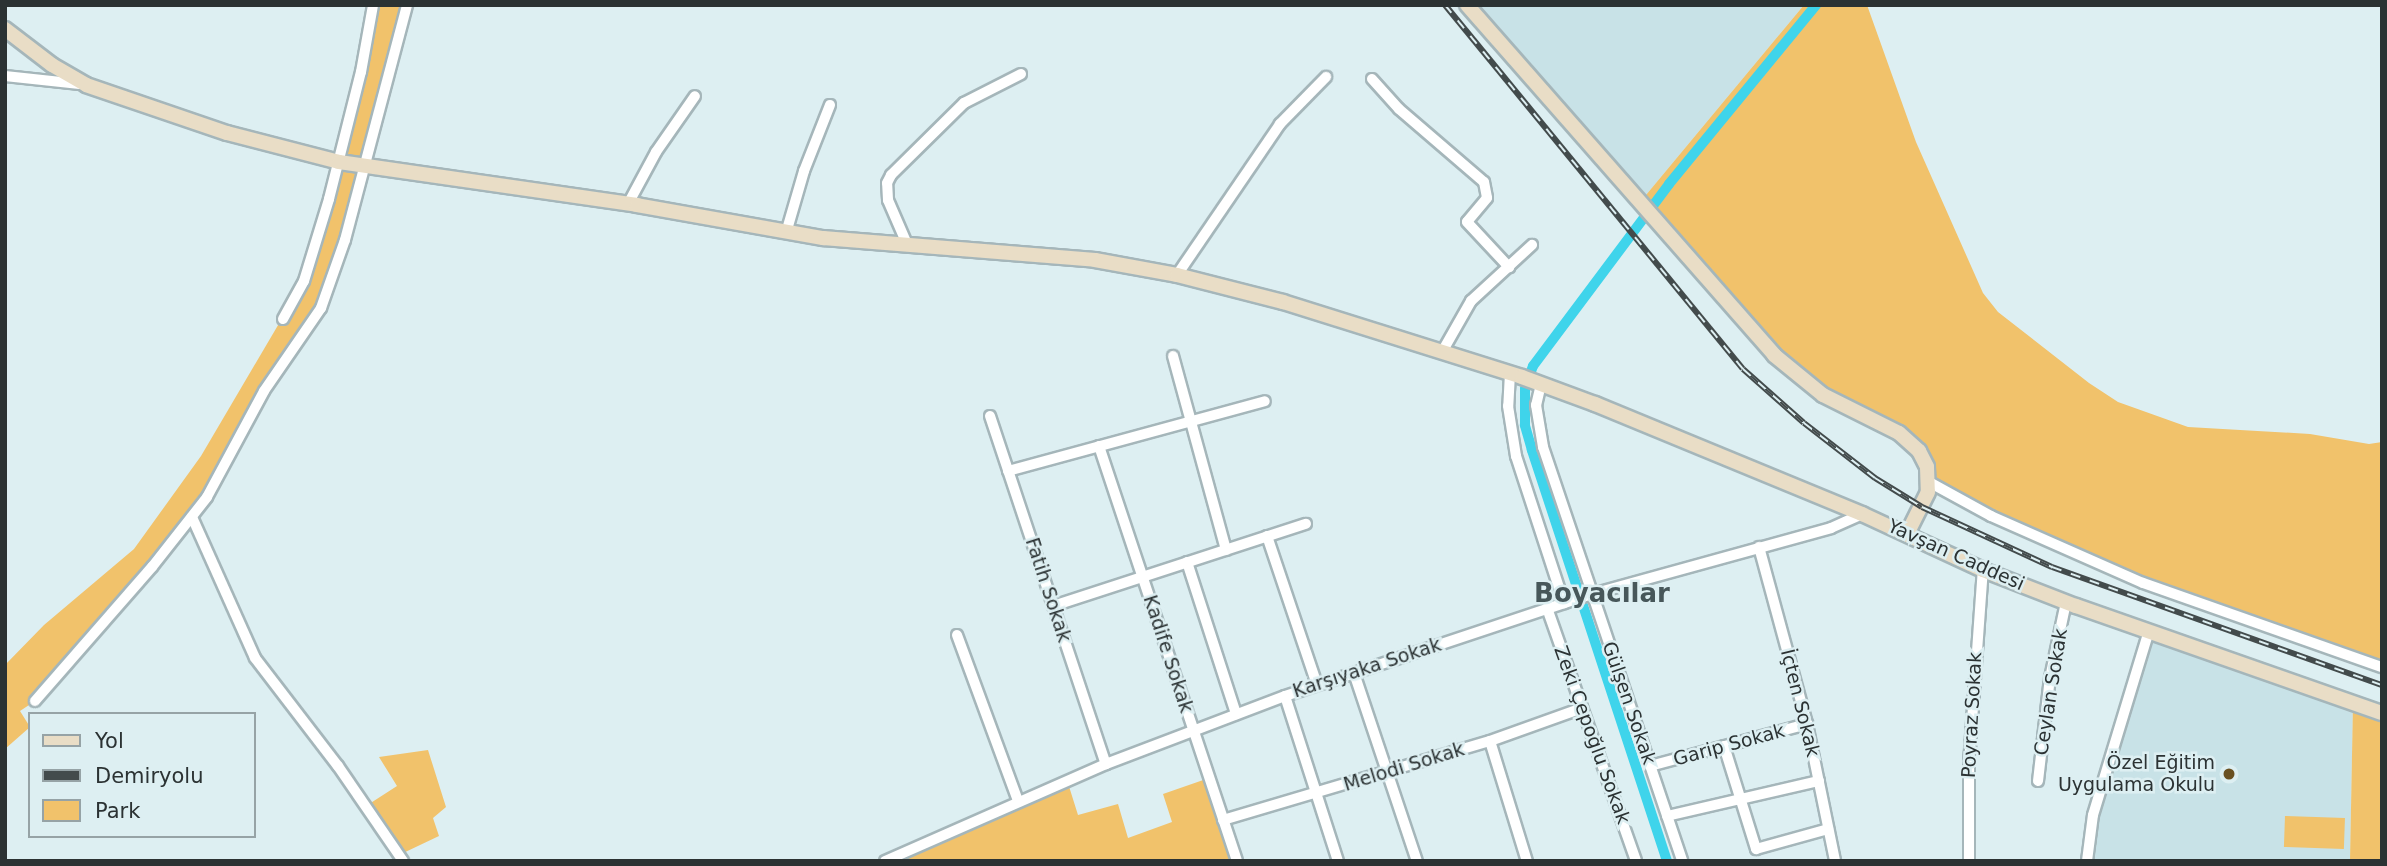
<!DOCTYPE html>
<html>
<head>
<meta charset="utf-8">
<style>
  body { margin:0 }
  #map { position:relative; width:2387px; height:866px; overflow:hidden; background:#ddeff2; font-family:"DejaVu Sans",sans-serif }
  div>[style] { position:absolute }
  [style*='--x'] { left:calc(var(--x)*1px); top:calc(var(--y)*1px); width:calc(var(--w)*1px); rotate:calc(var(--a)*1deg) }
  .built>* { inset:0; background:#c8e2e7 }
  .green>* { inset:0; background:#f1c26b; transform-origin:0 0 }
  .canal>* { height:10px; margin:-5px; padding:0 5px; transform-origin:5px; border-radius:5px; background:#3fd4eb }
  .roads { filter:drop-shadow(2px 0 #a5b6ba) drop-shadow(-2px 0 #a5b6ba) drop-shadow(0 2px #a5b6ba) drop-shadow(0 -2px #a5b6ba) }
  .street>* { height:10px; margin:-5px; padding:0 5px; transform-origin:5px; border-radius:5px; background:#fff }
  .secondary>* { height:14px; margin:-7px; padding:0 7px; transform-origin:7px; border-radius:7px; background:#e9ddc6 }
  .rail>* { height:6px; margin-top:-3px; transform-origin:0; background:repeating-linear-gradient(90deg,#ddeff2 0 10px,#434b4c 0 20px); box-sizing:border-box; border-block:2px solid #434b4c }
  .dots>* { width:19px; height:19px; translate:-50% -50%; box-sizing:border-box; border:4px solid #ddeff2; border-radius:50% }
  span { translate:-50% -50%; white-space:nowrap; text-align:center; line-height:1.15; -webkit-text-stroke:5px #ddeff2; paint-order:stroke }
  .street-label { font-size:19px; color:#2b3233 }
  .poi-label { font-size:19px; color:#2b3233 }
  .right { translate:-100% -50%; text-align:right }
  .district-label { font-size:26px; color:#47575a; font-weight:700 }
  .frame { position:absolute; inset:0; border:7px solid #2b3233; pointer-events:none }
  .legend { position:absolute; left:28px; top:712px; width:228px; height:126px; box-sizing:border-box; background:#ddeff2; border:2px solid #96a3a6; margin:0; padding:9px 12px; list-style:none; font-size:21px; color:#2b3233 }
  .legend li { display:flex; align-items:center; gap:14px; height:35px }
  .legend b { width:35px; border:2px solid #96a3a6 }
</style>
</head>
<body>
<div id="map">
  <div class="built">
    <div style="clip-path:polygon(1467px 5px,1804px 5px,1641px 201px)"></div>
    <div style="clip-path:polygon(2149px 631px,2353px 703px,2350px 861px,2087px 861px,2089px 831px)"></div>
  </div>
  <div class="green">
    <div style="clip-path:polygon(373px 5px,407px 5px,331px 282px,278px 370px,223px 473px,35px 701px,20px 711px,30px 727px,5px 749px,5px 665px,44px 625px,134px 549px,201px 456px,304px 281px)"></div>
    <div style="clip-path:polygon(1804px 5px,1867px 5px,1916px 142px,1983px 293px,1998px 312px,2089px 383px,2118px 402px,2188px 427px,2310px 434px,2369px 444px,2382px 442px,2382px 667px,2204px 606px,1929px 482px,1919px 451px,1807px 384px,1641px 201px)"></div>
    <div style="clip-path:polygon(2353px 703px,2382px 713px,2382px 861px,2350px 861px)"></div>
    <div style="clip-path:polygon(428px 750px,446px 807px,433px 818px,439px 836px,399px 855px,366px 806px,397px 786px,379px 757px)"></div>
    <div style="clip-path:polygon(1209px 778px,1237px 861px,885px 861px,1067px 780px,1078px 815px,1118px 804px,1128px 838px,1172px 822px,1163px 794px)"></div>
    <div style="left:2285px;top:816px;width:60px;height:31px;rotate:2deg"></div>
  </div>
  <div class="canal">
    <div style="--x:1667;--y:861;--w:433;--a:-108.2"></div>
    <div style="--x:1532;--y:450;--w:26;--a:-106"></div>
    <div style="--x:1525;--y:425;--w:36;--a:-90"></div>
    <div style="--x:1525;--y:389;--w:24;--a:-71"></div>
    <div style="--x:1533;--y:366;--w:227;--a:-53.2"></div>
    <div style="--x:1669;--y:184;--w:232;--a:-50.6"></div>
  </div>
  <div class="roads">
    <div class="street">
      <div style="--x:5;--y:76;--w:75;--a:6.1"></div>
      <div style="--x:1372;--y:79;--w:40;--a:48"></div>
      <div style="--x:1399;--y:109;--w:112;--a:40.7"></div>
      <div style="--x:1484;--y:182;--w:16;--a:79"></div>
      <div style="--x:1487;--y:198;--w:31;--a:130"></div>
      <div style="--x:1467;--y:222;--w:62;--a:47"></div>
      <div style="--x:628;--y:204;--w:59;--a:-61.7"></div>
      <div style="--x:656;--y:152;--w:68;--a:-55.1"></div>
      <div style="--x:786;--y:233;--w:65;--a:-73.8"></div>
      <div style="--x:804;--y:171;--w:71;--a:-68.5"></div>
      <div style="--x:907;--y:244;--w:48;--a:-113.4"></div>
      <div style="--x:888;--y:200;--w:17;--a:-93"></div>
      <div style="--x:887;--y:183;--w:9;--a:-63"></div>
      <div style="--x:891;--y:175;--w:103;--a:-44.6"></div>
      <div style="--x:964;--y:103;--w:64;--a:-27"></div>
      <div style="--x:1177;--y:275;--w:183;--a:-55.7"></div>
      <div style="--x:1280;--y:124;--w:66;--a:-45.6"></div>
      <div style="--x:283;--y:319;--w:43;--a:-61.1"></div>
      <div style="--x:304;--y:281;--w:86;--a:-73"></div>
      <div style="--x:329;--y:199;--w:131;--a:-75.9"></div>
      <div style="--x:361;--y:72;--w:68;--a:-79.8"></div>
      <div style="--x:1442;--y:352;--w:59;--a:-60.4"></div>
      <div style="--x:1471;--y:301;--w:83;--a:-42.6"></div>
      <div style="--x:1173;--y:356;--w:201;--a:74.7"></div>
      <div style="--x:1510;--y:373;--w:33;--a:93"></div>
      <div style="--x:1508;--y:406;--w:51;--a:80.9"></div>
      <div style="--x:1516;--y:456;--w:155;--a:71.9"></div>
      <div style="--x:1541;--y:384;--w:22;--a:103"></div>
      <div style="--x:1536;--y:405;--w:43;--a:80.5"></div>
      <div style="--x:1543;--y:447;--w:437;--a:71.4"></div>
      <div style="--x:990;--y:416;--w:367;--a:71.6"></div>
      <div style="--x:1099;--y:446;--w:437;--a:71.6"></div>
      <div style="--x:1008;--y:471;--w:266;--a:-15.2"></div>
      <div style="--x:1929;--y:482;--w:71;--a:28.7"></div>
      <div style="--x:1991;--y:516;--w:166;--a:23.8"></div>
      <div style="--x:2143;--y:583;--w:253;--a:19.4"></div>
      <div style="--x:192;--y:517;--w:154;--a:65.9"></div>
      <div style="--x:255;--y:658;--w:136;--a:52.5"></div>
      <div style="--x:338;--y:766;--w:115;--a:55.6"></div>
      <div style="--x:1267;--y:536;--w:157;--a:71.4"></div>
      <div style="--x:1759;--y:547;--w:183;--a:74.8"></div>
      <div style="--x:1807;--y:724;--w:140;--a:78.4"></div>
      <div style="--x:1187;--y:562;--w:160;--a:72.1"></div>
      <div style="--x:1053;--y:606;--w:266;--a:-18"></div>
      <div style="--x:1547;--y:608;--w:268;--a:70.6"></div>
      <div style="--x:957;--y:635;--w:177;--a:69.8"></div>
      <div style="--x:1354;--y:673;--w:198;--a:71.5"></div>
      <div style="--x:1285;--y:696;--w:173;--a:72.2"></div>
      <div style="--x:35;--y:701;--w:178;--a:-48.9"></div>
      <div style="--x:152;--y:567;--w:89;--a:-51.8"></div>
      <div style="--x:207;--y:497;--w:120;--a:-61.7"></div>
      <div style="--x:264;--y:391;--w:101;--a:-55.5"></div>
      <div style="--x:321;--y:308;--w:72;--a:-70.6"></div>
      <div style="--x:345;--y:240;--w:243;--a:-75.2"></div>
      <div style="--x:1490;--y:741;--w:126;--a:72.9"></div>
      <div style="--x:1724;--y:746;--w:108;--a:72.7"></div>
      <div style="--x:1756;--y:849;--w:75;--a:-15.5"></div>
      <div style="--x:1650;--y:766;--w:163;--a:-15"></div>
      <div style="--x:2038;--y:781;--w:104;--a:-83.4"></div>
      <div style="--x:2050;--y:678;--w:78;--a:-78.1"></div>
      <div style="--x:1667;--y:816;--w:156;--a:-13"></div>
      <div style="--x:1223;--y:820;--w:278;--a:-16.5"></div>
      <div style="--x:1490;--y:741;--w:98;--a:-19.7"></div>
      <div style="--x:885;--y:861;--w:241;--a:-23.7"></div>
      <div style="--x:1106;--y:764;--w:191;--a:-20.8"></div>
      <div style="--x:1285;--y:696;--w:324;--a:-18.4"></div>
      <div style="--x:1592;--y:594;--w:248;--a:-15.4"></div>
      <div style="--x:1831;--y:528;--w:34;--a:-24"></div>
      <div style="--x:1969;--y:861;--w:98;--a:-90"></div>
      <div style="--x:1969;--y:763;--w:194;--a:-85.9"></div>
      <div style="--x:2087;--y:861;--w:46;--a:-82.6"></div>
      <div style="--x:2093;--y:815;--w:192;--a:-73.1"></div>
    </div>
    <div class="secondary">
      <div style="--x:1467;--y:5;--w:466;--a:48.7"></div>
      <div style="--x:1774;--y:355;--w:63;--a:39.2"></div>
      <div style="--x:1823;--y:395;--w:85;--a:26.6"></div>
      <div style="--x:1899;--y:433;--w:27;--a:42"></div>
      <div style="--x:1919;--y:451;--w:18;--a:63"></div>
      <div style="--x:1927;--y:467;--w:25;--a:88"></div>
      <div style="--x:1928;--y:492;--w:47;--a:116.6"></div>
      <div style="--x:5;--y:29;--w:59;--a:37.5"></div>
      <div style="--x:52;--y:65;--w:39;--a:30"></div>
      <div style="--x:86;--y:85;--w:149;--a:18.8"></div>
      <div style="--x:227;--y:133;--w:116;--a:14.5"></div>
      <div style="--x:339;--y:162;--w:301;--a:8.2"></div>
      <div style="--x:637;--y:205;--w:189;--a:10.1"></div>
      <div style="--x:823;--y:238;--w:273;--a:4.6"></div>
      <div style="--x:1095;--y:260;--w:83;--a:10.4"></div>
      <div style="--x:1177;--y:275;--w:109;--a:14.3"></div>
      <div style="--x:1283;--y:302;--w:250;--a:17.4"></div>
      <div style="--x:1522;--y:377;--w:78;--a:20.3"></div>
      <div style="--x:1595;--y:404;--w:289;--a:22.4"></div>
      <div style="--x:1862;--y:514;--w:133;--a:24.8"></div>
      <div style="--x:1983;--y:570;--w:100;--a:21.2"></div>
      <div style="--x:2076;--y:606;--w:324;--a:19.3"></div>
    </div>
  </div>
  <div class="rail">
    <div style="--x:1445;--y:5;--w:470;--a:50.7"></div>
    <div style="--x:1743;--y:369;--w:81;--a:41.5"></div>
    <div style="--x:1804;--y:423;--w:90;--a:37.8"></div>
    <div style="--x:1875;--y:478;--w:55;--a:31.7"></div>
    <div style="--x:1922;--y:507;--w:143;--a:24.8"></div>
    <div style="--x:2052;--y:567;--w:350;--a:19.7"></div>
  </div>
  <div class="dots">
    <div style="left:2229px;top:774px;background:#6a5122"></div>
  </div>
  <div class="street-label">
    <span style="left:1956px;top:555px;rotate:24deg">Yavşan Caddesi</span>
    <span style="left:1048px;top:590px;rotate:72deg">Fatih Sokak</span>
    <span style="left:1168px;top:654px;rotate:72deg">Kadife Sokak</span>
    <span style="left:1367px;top:668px;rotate:-18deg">Karşıyaka Sokak</span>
    <span style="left:2051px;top:692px;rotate:-81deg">Ceylan Sokak</span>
    <span style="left:1629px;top:703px;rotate:71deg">Gülşen Sokak</span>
    <span style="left:1800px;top:703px;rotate:76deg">İçten Sokak</span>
    <span style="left:1972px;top:715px;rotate:-87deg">Poyraz Sokak</span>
    <span style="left:1592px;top:735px;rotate:70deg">Zeki Çepoğlu Sokak</span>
    <span style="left:1729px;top:745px;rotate:-15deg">Garip Sokak</span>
    <span style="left:1404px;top:767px;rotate:-17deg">Melodi Sokak</span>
  </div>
  <div class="poi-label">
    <span class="right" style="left:2215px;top:774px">Özel Eğitim<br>Uygulama Okulu</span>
  </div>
  <div class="district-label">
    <span style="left:1602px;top:594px">Boyacılar</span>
  </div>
  <div class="frame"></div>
  <ul class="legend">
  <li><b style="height:9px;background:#e9ddc6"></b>Yol</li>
  <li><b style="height:9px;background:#434b4c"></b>Demiryolu</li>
  <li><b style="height:19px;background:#f1c26b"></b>Park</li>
  </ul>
</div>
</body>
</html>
